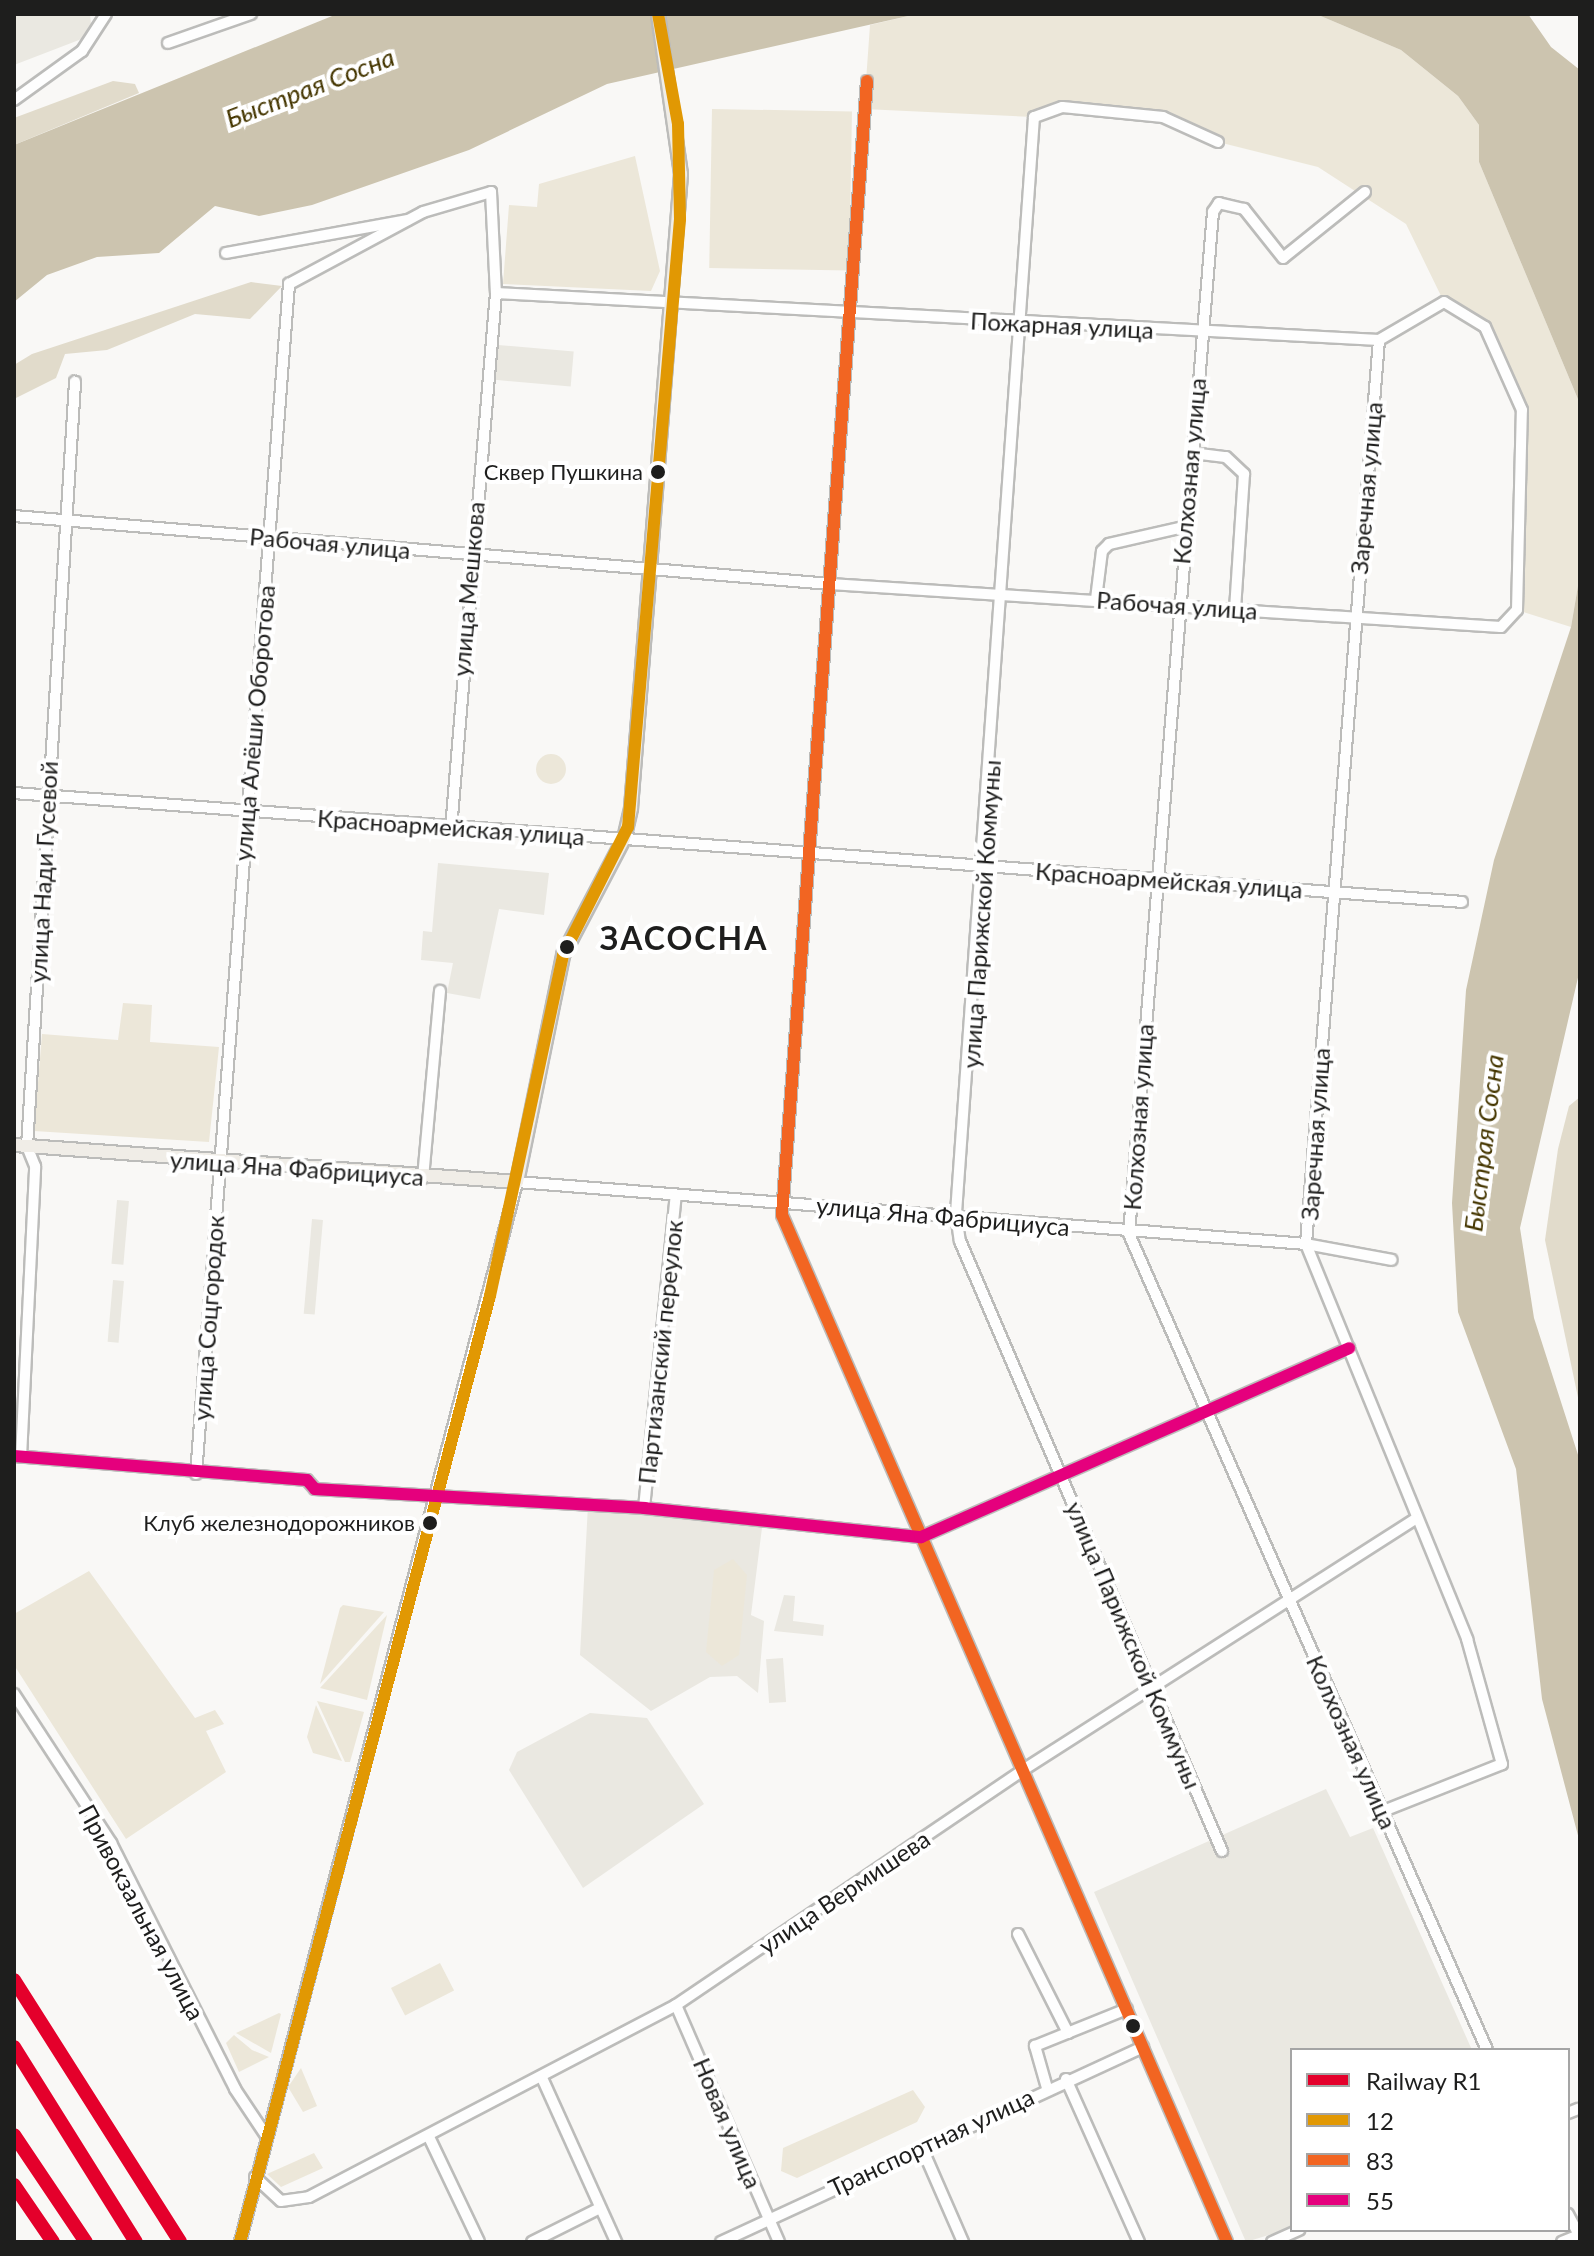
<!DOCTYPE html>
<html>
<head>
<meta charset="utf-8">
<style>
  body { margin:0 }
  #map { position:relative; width:1594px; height:2256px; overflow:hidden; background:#f9f8f6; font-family:Lato,sans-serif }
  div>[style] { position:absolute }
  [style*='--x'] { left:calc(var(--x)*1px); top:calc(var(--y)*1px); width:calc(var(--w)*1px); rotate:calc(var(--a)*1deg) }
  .built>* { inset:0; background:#eae8e1; transform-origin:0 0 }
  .green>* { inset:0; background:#ece7d9; transform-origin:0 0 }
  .round { border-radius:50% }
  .forest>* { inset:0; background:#e1dbcb }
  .water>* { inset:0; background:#ccc4af }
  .roads { filter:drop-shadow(2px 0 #bcbcba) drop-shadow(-2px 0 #bcbcba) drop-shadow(0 2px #bcbcba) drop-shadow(0 -2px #bcbcba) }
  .minor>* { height:10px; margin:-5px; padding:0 5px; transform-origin:5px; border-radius:5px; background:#fefefe }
  .major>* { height:12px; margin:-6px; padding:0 6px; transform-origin:6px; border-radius:6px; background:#f0ede7 }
  .bus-1>* { height:12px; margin:-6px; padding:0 6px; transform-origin:6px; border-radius:6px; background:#e19803 }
  .bus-2>* { height:12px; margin:-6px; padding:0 6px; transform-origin:6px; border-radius:6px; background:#f26522 }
  .bus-3>* { height:12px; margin:-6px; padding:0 6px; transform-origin:6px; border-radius:6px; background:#e5007d }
  .rail-1>* { height:14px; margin:-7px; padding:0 7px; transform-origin:7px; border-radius:7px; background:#e4002b }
  .dots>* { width:22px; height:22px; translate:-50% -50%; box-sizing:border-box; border:4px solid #fff; border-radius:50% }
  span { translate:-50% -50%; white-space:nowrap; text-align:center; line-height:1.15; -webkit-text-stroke:8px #fff; paint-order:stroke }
  .bus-label { font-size:22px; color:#1e1e1d }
  .right { translate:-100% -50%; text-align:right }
  .street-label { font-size:24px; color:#1e1e1d }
  .water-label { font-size:26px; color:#453600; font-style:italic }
  .district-label { font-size:32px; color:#1e1e1d; font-weight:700; letter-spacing:2px }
  .frame { position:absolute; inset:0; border:16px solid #1e1e1d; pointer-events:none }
  .legend { position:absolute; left:1290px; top:2048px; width:280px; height:184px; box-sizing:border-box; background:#fff; border:2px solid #a5a5a5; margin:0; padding:10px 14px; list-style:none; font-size:24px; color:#1e1e1d }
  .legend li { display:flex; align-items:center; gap:16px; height:40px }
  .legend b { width:40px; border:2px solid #a5a5a5 }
</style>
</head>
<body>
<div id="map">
  <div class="built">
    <div style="clip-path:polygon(14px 14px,90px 14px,92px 35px,14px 65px)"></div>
    <div style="left:498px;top:345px;width:76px;height:35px;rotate:5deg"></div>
    <div style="clip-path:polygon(438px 863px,549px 873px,544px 915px,499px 909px,480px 999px,447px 993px,453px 963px,421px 960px,423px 931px,432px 932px)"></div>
    <div style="left:117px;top:1200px;width:12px;height:64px;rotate:5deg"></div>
    <div style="left:312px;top:1219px;width:11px;height:95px;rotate:5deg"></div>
    <div style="left:113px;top:1280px;width:11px;height:62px;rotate:5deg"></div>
    <div style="clip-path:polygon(588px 1505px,763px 1520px,751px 1615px,764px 1621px,758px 1693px,737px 1676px,710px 1677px,651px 1711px,580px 1655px)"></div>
    <div style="clip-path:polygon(784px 1595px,795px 1596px,793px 1621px,824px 1625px,823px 1636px,774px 1631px)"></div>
    <div style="left:783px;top:1658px;width:44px;height:17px;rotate:86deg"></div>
    <div style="clip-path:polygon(590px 1713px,647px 1718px,704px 1804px,583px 1888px,509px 1770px,517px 1752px)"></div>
    <div style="clip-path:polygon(1326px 1789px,1350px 1837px,1373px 1828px,1472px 2050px,1292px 2050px,1292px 2228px,1246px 2242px,1094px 1892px)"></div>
  </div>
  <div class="green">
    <div style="clip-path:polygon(917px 14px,1316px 14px,1401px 50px,1458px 96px,1479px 125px,1479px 162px,1580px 404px,1580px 574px,1571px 627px,1517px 610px,1522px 410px,1485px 327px,1444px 302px,1406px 224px,1318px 167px,1218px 142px,1163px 117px,1062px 107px,1034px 117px,864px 109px,870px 25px)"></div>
    <div style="left:712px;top:109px;width:140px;height:159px;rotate:1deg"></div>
    <div style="clip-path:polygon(635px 156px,660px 271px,651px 291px,503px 284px,509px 205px,537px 207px,539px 184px)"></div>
    <div class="round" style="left:536px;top:754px;width:30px;height:30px"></div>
    <div style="clip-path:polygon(123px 1003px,152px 1005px,150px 1042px,219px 1047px,209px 1142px,34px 1131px,42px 1034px,118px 1040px)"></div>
    <div style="clip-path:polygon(733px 1559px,747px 1575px,739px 1655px,722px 1666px,706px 1652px,714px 1570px)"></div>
    <div style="clip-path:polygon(89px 1571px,195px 1718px,215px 1710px,224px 1724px,206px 1731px,226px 1772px,126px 1839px,14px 1665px,14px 1614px)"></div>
    <div style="clip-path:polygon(343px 1605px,384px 1612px,320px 1684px,340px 1608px)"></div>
    <div style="clip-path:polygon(387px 1615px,367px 1700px,320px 1688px)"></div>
    <div style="clip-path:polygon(317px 1701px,364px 1712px,350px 1762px,345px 1762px)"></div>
    <div style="clip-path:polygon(316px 1705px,342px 1761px,313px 1753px,307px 1737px)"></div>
    <div style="left:440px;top:1963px;width:31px;height:55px;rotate:63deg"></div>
    <div style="clip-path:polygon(281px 2014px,271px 2053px,236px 2033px,279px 2013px)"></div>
    <div style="clip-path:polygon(234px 2035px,252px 2050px,269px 2057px,239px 2072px,226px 2043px)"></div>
    <div style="clip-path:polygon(301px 2068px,317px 2106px,303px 2112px,288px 2087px)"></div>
    <div style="clip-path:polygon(913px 2090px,925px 2107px,917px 2122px,797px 2178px,781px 2171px,783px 2148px)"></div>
    <div style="clip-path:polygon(314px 2153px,323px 2168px,281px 2187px,267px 2174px)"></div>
  </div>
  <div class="forest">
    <div style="clip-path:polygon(113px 81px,135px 84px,139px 93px,14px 145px,14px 118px)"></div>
    <div style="clip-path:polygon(251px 282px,282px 286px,250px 319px,195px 314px,107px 350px,65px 354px,56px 378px,14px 399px,14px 365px,32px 354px)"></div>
    <div style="clip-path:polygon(1580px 1097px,1580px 1407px,1545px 1240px,1558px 1149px,1569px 1106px)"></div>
  </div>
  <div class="water">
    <div style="clip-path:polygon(337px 14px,917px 14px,607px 84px,469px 150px,312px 205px,259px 216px,215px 206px,159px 253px,97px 257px,47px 275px,14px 302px,14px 145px)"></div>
    <div style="clip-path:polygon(1316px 14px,1528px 14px,1551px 47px,1580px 70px,1580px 404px,1479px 162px,1479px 125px,1458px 96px,1401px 50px)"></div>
    <div style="clip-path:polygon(1580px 574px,1580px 969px,1520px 1228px,1534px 1318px,1580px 1461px,1580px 1843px,1542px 1699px,1516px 1469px,1458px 1312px,1452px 1203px,1466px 990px,1494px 860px,1571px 627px)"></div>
  </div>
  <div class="roads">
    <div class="minor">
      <div style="--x:168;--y:43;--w:88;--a:-19.3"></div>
      <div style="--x:867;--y:81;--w:1137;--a:94.29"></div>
      <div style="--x:782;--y:1215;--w:1119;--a:66.57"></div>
      <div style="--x:14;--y:100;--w:84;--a:-35.8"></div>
      <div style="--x:82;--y:51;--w:44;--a:-57"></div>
      <div style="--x:1218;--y:142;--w:60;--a:-155.6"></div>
      <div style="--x:1163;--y:117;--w:101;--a:-174.3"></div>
      <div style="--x:1062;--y:107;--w:30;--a:160"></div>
      <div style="--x:1034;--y:117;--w:1100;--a:94.07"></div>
      <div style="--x:956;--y:1214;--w:27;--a:82"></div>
      <div style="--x:960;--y:1241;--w:664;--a:66.76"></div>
      <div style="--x:1365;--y:192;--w:105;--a:141.2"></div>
      <div style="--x:1283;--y:258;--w:63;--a:-128.5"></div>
      <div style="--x:1244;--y:209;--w:26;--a:-167"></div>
      <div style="--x:1219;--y:203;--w:11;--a:124"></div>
      <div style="--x:1213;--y:212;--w:1025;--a:94.7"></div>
      <div style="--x:1129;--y:1234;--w:891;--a:66.31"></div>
      <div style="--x:226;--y:253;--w:184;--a:-10.3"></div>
      <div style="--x:1379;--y:340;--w:907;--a:94.62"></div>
      <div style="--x:1306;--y:1244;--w:427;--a:67.8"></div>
      <div style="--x:1467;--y:1639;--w:130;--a:74.4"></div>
      <div style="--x:1502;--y:1764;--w:128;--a:158.4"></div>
      <div style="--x:1192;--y:453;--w:34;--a:7"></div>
      <div style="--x:1226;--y:457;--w:25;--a:43"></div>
      <div style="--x:1244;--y:474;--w:135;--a:93.8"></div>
      <div style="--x:14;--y:516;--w:819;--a:4.76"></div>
      <div style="--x:830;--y:584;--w:672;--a:3.67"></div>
      <div style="--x:1501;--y:627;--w:23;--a:-47"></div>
      <div style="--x:1517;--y:610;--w:200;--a:-88.6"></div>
      <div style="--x:1522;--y:410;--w:91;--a:-114"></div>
      <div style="--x:1485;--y:327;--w:48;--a:-148.6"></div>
      <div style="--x:1444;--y:302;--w:75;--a:149.7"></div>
      <div style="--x:1379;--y:340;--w:884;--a:-176.95"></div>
      <div style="--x:1096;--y:599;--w:48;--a:-82.9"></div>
      <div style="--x:1102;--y:551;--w:10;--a:-45"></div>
      <div style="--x:1109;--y:544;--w:77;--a:-12.8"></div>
      <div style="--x:14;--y:793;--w:1452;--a:4.3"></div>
      <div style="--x:423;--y:1178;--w:188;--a:-84.8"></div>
      <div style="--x:14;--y:1456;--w:294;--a:4.7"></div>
      <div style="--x:307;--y:1480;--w:12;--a:48"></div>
      <div style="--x:315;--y:1489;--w:330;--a:3.3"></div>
      <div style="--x:644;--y:1508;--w:279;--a:6"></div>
      <div style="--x:921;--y:1537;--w:468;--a:-23.8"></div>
      <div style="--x:21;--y:1457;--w:291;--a:-87.2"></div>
      <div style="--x:35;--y:1166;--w:22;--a:-112"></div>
      <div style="--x:27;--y:1146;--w:766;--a:-86.4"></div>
      <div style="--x:196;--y:1474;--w:1194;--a:-85.53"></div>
      <div style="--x:289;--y:284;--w:152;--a:-28.2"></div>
      <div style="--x:423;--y:212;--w:71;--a:-16.4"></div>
      <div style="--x:491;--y:192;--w:101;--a:87.2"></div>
      <div style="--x:496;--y:293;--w:538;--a:94.8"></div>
      <div style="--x:644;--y:1508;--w:315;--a:-84.2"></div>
      <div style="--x:14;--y:1694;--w:178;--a:56.9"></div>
      <div style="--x:111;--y:1843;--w:275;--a:63.2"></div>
      <div style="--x:235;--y:2089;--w:54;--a:56.3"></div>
      <div style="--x:1018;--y:1934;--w:111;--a:63.2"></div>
      <div style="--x:676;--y:2005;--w:258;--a:66.5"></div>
      <div style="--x:1066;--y:2079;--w:179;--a:65.9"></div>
      <div style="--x:543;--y:2080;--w:178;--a:65.7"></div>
      <div style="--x:1047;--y:2088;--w:44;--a:-105.9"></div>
      <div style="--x:1035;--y:2046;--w:99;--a:-21.9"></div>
      <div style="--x:1568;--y:2113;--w:11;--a:-22"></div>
      <div style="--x:429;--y:2137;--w:116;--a:64.5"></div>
      <div style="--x:922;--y:2148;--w:103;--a:66.4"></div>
      <div style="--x:255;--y:2177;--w:35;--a:43"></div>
      <div style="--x:281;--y:2201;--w:28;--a:-8"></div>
      <div style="--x:309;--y:2197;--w:414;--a:-27.6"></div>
      <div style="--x:676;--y:2005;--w:423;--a:-34.1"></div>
      <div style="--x:1026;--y:1768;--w:462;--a:-32.6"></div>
      <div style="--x:240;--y:2242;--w:1096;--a:-75.35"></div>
      <div style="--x:517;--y:1182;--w:791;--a:4.49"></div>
      <div style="--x:1306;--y:1244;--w:87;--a:10.5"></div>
      <div style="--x:532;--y:2242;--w:76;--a:-26.6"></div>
      <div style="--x:721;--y:2242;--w:465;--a:-24.8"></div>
      <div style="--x:1272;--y:2242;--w:30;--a:-24"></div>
      <div style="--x:1562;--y:2242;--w:18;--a:-22"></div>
      <div style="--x:1579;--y:2235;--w:24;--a:-118"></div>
    </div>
    <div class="major">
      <div style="--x:14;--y:1145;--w:504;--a:4.21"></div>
      <div style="--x:517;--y:1182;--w:232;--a:-78.5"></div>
      <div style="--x:563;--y:955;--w:131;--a:-62.3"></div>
      <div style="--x:624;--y:839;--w:32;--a:-77"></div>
      <div style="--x:631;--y:808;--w:636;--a:-85.49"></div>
      <div style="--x:681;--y:174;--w:162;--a:-98.2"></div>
    </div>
  </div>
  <div class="bus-1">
    <div style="--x:240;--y:2242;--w:978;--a:-75.2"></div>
    <div style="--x:490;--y:1296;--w:349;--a:-77.9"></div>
    <div style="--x:563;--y:955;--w:144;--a:-63.1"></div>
    <div style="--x:628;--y:827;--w:610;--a:-85.11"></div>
    <div style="--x:680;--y:219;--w:95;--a:-91.2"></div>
    <div style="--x:678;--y:124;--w:112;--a:-100.3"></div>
  </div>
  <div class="bus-2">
    <div style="--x:867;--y:81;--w:1137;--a:94.29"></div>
    <div style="--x:782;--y:1215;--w:1119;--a:66.57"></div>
  </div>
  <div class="bus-3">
    <div style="--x:14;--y:1456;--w:294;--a:4.7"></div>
    <div style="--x:307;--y:1480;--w:12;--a:48"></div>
    <div style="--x:315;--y:1489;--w:330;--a:3.3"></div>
    <div style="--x:644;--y:1508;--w:279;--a:6"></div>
    <div style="--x:921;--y:1537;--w:468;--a:-23.8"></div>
  </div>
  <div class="rail-1">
    <div style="--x:14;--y:1980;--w:310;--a:57.6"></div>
    <div style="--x:14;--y:2047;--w:230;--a:58"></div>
    <div style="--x:14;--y:2135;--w:129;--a:56.1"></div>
    <div style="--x:14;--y:2185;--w:69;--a:55.6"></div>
  </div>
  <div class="dots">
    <div style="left:658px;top:472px;background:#1e1e1d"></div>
    <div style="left:567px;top:947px;background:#1e1e1d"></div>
    <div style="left:430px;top:1523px;background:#1e1e1d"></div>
    <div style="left:1133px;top:2026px;background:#1e1e1d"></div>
  </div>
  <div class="bus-label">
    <span class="right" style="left:643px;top:472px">Сквер Пушкина</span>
    <span class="right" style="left:415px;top:1523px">Клуб железнодорожников</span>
  </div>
  <div class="street-label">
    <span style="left:1062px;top:325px;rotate:3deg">Пожарная улица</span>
    <span style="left:1189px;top:471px;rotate:-85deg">Колхозная улица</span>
    <span style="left:1366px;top:488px;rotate:-85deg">Заречная улица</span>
    <span style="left:330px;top:543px;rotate:5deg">Рабочая улица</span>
    <span style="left:468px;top:589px;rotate:-85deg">улица Мешкова</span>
    <span style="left:1177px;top:605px;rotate:4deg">Рабочая улица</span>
    <span style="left:254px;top:723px;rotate:-85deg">улица Алёши Оборотова</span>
    <span style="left:451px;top:827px;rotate:4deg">Красноармейская улица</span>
    <span style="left:43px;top:872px;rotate:-87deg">улица Нади Гусевой</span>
    <span style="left:1169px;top:880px;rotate:4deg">Красноармейская улица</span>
    <span style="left:981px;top:914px;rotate:-86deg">улица Парижской Коммуны</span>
    <span style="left:1138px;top:1117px;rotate:-86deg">Колхозная улица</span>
    <span style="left:1315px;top:1134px;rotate:-86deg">Заречная улица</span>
    <span style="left:297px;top:1168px;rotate:4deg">улица Яна Фабрициуса</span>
    <span style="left:943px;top:1216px;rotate:5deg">улица Яна Фабрициуса</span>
    <span style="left:208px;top:1318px;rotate:-86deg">улица Соцгородок</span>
    <span style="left:660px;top:1352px;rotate:-84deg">Партизанский переулок</span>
    <span style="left:1134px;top:1645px;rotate:67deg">улица Парижской Коммуны</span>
    <span style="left:1352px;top:1742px;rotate:66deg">Колхозная улица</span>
    <span style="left:844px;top:1892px;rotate:-34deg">улица Вермишева</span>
    <span style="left:142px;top:1912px;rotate:62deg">Привокзальная улица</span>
    <span style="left:728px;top:2123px;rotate:67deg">Новая улица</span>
    <span style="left:931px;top:2142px;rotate:-25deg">Транспортная улица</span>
  </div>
  <div class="water-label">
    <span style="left:310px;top:88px;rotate:-21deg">Быстрая Сосна</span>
    <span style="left:1484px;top:1143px;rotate:-83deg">Быстрая Сосна</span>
  </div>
  <div class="district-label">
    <span style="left:684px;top:938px">ЗАСОСНА</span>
  </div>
  <div class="frame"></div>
  <ul class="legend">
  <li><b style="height:10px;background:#e4002b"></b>Railway R1</li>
  <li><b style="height:10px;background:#e19803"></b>12</li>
  <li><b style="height:10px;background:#f26522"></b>83</li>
  <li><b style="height:10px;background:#e5007d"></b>55</li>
  </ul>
</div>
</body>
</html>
